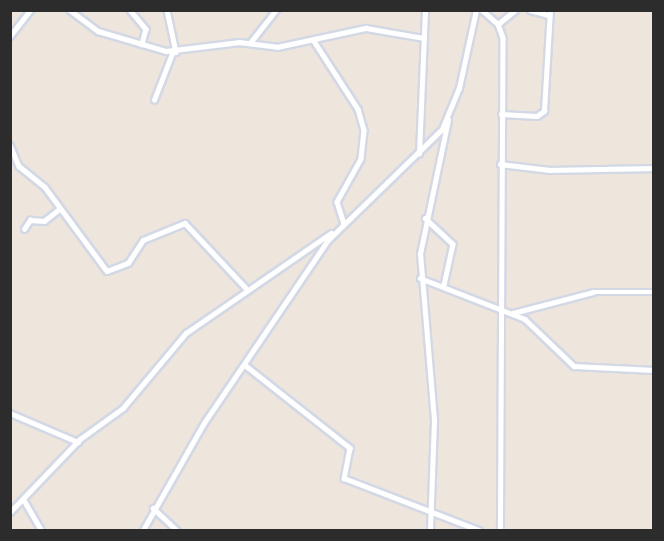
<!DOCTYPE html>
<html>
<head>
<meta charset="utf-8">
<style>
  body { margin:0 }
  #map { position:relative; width:664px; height:541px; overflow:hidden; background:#eee5dd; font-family:"Work Sans",sans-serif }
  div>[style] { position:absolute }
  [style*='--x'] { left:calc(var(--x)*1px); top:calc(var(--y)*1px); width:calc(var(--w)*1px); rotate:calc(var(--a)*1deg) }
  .roads { filter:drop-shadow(2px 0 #d3d8e5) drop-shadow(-2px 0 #d3d8e5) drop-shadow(0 2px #d3d8e5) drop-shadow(0 -2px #d3d8e5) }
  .street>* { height:4.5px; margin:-2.25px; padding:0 2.25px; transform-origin:2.25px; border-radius:2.25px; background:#fff }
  span { translate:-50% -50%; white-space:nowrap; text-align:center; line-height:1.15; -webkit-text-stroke:4.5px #fff; paint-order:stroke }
  .frame { position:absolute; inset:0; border:12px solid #2c2c2c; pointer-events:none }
</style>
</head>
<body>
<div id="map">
  <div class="roads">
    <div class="street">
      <div style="--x:70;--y:10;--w:35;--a:37"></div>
      <div style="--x:98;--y:31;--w:71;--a:16.4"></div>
      <div style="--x:166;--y:51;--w:74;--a:-7"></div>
      <div style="--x:239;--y:42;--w:38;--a:7"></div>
      <div style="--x:277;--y:47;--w:91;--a:-12.1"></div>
      <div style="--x:366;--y:28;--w:59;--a:9.8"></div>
      <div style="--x:130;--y:10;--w:25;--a:50"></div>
      <div style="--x:146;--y:29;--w:16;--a:105"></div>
      <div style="--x:167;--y:10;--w:43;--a:77.9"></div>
      <div style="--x:482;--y:10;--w:21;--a:41"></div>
      <div style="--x:498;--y:24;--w:15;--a:70"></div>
      <div style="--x:503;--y:38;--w:492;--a:90.3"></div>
      <div style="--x:530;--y:10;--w:20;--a:15"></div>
      <div style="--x:498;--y:24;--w:22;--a:-39"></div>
      <div style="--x:10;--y:36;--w:33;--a:-52"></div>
      <div style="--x:314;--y:41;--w:81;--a:57.1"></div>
      <div style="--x:358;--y:109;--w:22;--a:74"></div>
      <div style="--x:364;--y:130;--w:29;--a:96"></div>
      <div style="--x:361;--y:159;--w:49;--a:119.2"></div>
      <div style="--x:337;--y:202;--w:23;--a:72"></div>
      <div style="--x:250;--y:43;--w:42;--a:-51.8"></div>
      <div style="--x:154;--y:100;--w:53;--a:-68.8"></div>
      <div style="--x:501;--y:114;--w:36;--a:3"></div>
      <div style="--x:537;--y:116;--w:9;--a:-36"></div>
      <div style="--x:544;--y:111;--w:101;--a:-86.6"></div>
      <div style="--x:10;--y:145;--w:23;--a:67"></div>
      <div style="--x:19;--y:166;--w:33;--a:39"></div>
      <div style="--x:45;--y:187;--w:104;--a:53.6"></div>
      <div style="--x:107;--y:271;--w:22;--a:-21"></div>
      <div style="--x:128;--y:263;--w:27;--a:-57"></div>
      <div style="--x:143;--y:240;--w:45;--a:-22"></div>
      <div style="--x:185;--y:223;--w:89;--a:46.8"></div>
      <div style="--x:419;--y:154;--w:144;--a:-87.6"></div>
      <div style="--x:500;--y:164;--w:50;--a:6.8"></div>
      <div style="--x:550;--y:170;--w:104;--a:-1.1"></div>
      <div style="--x:425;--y:218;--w:38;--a:43"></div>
      <div style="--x:453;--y:244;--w:42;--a:102.4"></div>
      <div style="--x:24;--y:229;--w:11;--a:-56"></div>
      <div style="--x:30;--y:220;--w:14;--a:4"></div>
      <div style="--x:44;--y:221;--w:18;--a:-38"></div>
      <div style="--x:420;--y:278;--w:113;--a:21.3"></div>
      <div style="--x:525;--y:319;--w:68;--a:43.8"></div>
      <div style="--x:574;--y:366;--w:80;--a:2.9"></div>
      <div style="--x:513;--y:313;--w:83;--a:-14.7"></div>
      <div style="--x:593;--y:292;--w:61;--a:0"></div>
      <div style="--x:245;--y:365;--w:134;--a:38.3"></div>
      <div style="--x:350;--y:448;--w:31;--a:101"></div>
      <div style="--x:344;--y:478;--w:145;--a:21.1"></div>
      <div style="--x:10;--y:413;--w:74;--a:23.1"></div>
      <div style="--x:24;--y:500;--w:34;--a:60"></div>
      <div style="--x:153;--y:508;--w:33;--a:43"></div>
      <div style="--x:10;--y:512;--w:101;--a:-46.2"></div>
      <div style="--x:80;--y:439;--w:53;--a:-35.8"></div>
      <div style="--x:123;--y:408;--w:98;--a:-50"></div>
      <div style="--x:186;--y:333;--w:176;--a:-34.6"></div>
      <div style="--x:143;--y:530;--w:123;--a:-60.3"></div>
      <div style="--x:204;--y:423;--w:220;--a:-55.9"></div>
      <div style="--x:327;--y:241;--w:161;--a:-44.2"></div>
      <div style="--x:442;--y:129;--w:44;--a:-67.5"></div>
      <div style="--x:459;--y:88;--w:80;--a:-77.7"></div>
      <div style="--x:430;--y:530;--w:110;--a:-87.9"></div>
      <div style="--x:434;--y:420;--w:167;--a:-94.8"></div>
      <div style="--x:420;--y:254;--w:137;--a:-78.2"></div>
    </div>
  </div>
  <div class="frame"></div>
</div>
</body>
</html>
